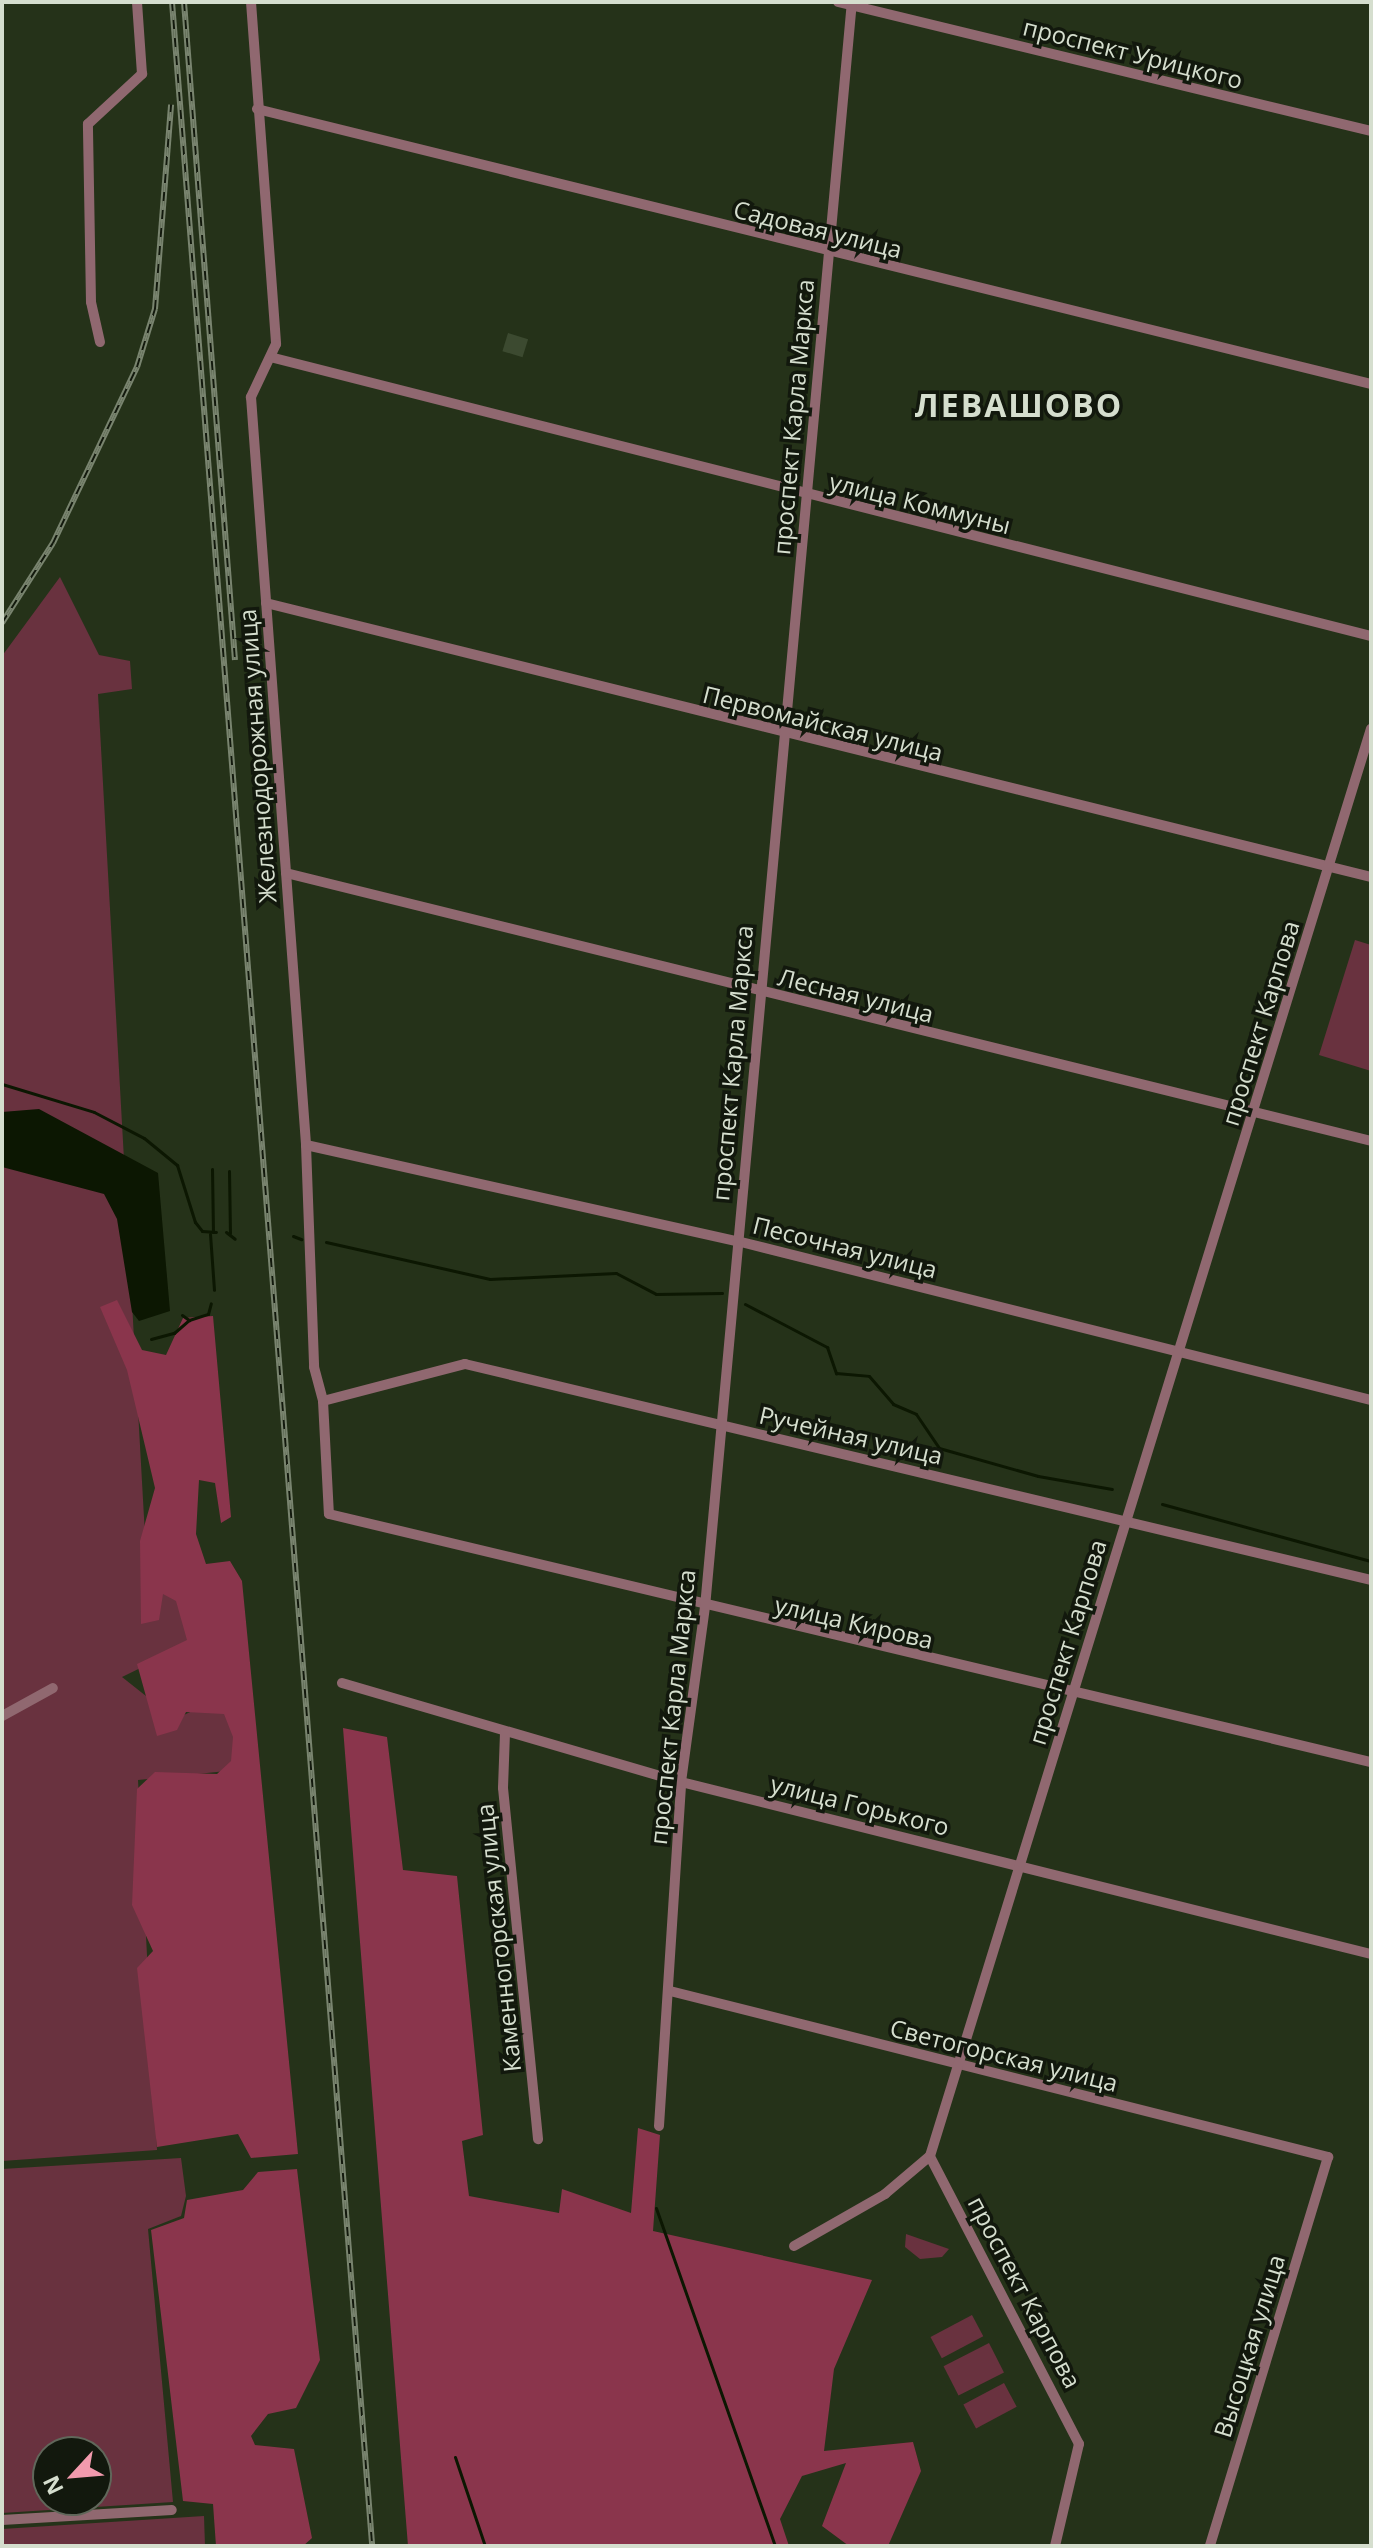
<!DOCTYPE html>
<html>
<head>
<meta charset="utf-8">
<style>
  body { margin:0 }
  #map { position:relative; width:1373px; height:2548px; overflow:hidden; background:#253219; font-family:"Open Sans",sans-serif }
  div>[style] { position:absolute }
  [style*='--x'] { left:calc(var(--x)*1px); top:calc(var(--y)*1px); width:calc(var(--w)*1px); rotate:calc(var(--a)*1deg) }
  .green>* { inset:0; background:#69323f; transform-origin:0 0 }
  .forest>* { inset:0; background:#8a354c }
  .water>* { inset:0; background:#0c1702 }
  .stream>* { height:3px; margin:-1.5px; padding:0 1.5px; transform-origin:1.5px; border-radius:1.5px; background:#0c1702 }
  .building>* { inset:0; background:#3c4a30; transform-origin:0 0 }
  .minor>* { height:10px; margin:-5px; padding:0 5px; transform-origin:5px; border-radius:5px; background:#906870 }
  .rail>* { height:6px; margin-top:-3px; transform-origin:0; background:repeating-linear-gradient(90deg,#12180d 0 9px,#79846f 0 18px); box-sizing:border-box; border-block:2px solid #79846f }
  span { translate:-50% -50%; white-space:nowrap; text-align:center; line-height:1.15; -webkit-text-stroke:7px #12180d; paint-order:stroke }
  .street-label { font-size:24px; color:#d5dece }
  .district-label { font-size:32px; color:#d5dece; font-weight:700; letter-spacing:2px }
  .frame { position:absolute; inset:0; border:4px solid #d5dece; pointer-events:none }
  .north { position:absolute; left:32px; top:2436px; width:80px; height:80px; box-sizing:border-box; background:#12180d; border:2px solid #60675a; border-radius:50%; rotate:244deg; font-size:22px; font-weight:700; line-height:32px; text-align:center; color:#d5dece }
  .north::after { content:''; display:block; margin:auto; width:28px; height:36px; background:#f29aad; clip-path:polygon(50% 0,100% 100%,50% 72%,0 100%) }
</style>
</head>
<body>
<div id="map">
  <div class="green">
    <div style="clip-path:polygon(60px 577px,99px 655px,130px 661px,132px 689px,98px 694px,148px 1589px,183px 1576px,204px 1637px,122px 1677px,175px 1719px,232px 1693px,246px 1769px,138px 1780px,157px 2150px,2px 2161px,2px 656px)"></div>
    <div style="clip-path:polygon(1355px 940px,1371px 945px,1371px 1071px,1319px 1055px)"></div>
    <div style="clip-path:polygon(evenodd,181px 2158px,186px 2196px,181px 2216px,148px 2229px,173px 2502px,2px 2513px,2px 2169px,181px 2158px,48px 2452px,96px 2452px,96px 2500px,48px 2500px,48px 2452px)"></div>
    <div style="clip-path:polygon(906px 2234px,949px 2249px,942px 2257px,920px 2259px,905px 2247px)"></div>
    <div style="left:972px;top:2315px;width:24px;height:47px;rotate:62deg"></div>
    <div style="left:989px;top:2343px;width:33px;height:51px;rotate:63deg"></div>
    <div style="left:1004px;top:2383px;width:27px;height:46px;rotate:62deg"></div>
    <div style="clip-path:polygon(204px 2516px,205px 2546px,2px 2546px,2px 2529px)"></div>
  </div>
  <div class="forest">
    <div style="clip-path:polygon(117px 1300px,142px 1350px,166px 1355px,183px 1318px,213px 1316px,231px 1517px,221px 1523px,215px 1483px,199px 1480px,196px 1534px,206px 1564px,230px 1561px,242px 1581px,298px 2154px,251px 2158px,238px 2134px,157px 2147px,137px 1968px,153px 1951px,132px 1905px,137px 1789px,155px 1772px,217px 1774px,231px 1761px,233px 1737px,224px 1714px,186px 1712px,177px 1730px,157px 1736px,137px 1664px,187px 1640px,176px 1601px,163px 1594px,159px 1620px,141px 1624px,140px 1541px,155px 1488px,127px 1370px,100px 1307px)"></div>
    <div style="clip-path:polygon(343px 1728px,387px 1737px,403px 1870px,457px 1876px,483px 2135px,462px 2141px,469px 2196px,559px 2213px,562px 2189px,631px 2213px,638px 2128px,660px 2135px,653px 2231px,872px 2280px,834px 2369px,824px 2451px,913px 2442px,921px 2471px,888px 2546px,849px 2546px,822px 2526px,846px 2463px,802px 2476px,780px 2519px,789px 2546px,408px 2546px)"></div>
    <div style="clip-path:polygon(297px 2169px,320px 2360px,296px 2408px,268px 2414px,251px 2436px,255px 2445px,294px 2449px,312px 2538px,303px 2546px,216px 2546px,213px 2504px,183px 2501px,151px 2230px,184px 2218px,187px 2200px,243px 2190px,258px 2172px)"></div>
  </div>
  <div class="water">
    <div style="clip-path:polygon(39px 1109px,158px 1173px,170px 1311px,139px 1321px,132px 1312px,117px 1219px,104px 1194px,2px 1167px,2px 1112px)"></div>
  </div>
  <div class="stream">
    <div style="--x:2;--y:1084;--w:96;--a:16.9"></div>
    <div style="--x:94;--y:1112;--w:56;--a:27.5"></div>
    <div style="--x:144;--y:1138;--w:43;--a:39.3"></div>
    <div style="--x:177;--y:1165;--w:60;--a:72.5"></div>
    <div style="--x:195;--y:1222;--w:11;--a:52"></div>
    <div style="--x:202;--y:1231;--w:14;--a:4"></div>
    <div style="--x:212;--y:1169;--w:63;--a:89.1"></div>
    <div style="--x:229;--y:1171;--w:62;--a:89.1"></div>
    <div style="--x:226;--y:1232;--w:11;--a:38"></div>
    <div style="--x:210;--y:1234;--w:56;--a:85.9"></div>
    <div style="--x:293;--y:1236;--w:9;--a:21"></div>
    <div style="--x:326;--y:1242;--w:168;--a:12.7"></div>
    <div style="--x:490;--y:1279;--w:126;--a:-2.7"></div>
    <div style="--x:616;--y:1273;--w:45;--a:27.7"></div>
    <div style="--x:656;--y:1294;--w:66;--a:-0.9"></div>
    <div style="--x:745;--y:1304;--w:93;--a:27.7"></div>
    <div style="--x:827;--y:1347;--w:28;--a:71"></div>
    <div style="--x:836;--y:1373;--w:33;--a:5"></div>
    <div style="--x:869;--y:1376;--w:37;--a:49"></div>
    <div style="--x:893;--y:1404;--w:25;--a:23"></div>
    <div style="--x:916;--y:1414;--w:41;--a:55.9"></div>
    <div style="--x:939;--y:1448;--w:103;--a:15.8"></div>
    <div style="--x:1038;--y:1476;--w:75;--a:10"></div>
    <div style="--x:182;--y:1315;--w:9;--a:36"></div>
    <div style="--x:189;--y:1320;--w:20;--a:-18"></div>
    <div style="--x:208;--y:1314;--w:11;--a:-75"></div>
    <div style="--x:151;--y:1339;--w:24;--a:-15"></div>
    <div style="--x:174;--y:1333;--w:20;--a:-41"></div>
    <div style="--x:1162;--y:1504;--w:217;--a:15.3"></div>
    <div style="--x:656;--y:2208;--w:358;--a:70.6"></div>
    <div style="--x:455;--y:2457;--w:94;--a:71.4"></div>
  </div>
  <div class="building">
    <div style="left:508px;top:333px;width:21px;height:19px;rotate:17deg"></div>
  </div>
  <div class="minor">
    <div style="--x:251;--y:2;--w:343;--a:85.8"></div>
    <div style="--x:276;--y:344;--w:59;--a:115.3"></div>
    <div style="--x:251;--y:397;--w:750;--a:85.79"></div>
    <div style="--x:306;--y:1145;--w:222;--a:87.9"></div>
    <div style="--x:314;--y:1367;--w:35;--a:75"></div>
    <div style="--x:323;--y:1401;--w:113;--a:87"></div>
    <div style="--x:329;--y:1514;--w:1071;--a:13.39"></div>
    <div style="--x:838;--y:2;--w:548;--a:13.61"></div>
    <div style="--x:257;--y:109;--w:1147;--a:13.87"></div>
    <div style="--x:100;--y:342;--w:41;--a:-102.7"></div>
    <div style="--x:91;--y:302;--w:178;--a:-91"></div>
    <div style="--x:88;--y:124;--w:74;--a:-42.8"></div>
    <div style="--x:142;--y:74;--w:72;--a:-94"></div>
    <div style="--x:274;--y:358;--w:1132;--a:14.22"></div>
    <div style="--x:266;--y:603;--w:1138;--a:13.93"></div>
    <div style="--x:286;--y:873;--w:1118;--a:13.87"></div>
    <div style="--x:306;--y:1145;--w:442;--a:12.6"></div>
    <div style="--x:737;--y:1241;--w:654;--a:14.08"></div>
    <div style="--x:323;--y:1401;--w:147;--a:-14.6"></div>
    <div style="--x:465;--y:1364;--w:931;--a:13.41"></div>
    <div style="--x:342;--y:1683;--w:353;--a:16.3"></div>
    <div style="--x:681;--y:1782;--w:711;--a:14"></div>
    <div style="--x:2;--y:1716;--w:58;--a:-28.8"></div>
    <div style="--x:505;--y:1733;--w:55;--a:92.1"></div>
    <div style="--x:503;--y:1788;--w:353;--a:84.3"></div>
    <div style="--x:670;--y:1991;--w:679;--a:14.16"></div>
    <div style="--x:1328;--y:2157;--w:407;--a:106.9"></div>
    <div style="--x:659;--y:2126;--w:345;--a:-86.3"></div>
    <div style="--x:681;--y:1782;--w:177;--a:-82.2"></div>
    <div style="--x:705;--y:1607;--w:1612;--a:-84.77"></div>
    <div style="--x:794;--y:2246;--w:105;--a:-29.7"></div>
    <div style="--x:885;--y:2194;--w:59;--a:-40.2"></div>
    <div style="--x:2;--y:2520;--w:170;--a:-3.4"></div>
    <div style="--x:1055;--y:2546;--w:105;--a:-76.8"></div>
    <div style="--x:1079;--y:2444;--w:324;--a:-117.4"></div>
    <div style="--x:930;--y:2156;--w:1494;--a:-72.83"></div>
  </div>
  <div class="rail">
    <div style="--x:172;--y:2;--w:2552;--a:85.5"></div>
    <div style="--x:184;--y:2;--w:660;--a:85.57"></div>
    <div style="--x:2;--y:623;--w:95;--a:-57.5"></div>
    <div style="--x:53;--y:543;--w:195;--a:-64.5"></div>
    <div style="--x:137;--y:367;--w:61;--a:-72.8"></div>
    <div style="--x:155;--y:309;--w:205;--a:-85.5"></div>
  </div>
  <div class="street-label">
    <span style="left:1133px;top:53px;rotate:14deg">проспект Урицкого</span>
    <span style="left:818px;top:229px;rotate:14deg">Садовая улица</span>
    <span style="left:793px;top:417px;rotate:-85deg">проспект Карла Маркса</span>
    <span style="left:920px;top:503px;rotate:14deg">улица Коммуны</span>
    <span style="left:823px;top:723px;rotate:14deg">Первомайская улица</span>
    <span style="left:257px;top:756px;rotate:-94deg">Железнодорожная улица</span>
    <span style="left:856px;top:995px;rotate:14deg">Лесная улица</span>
    <span style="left:1260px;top:1023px;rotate:-73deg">проспект Карпова</span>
    <span style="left:732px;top:1063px;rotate:-85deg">проспект Карла Маркса</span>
    <span style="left:845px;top:1247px;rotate:14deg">Песочная улица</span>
    <span style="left:851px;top:1435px;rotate:13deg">Ручейная улица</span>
    <span style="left:854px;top:1622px;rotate:13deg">улица Кирова</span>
    <span style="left:1067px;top:1642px;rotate:-73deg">проспект Карпова</span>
    <span style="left:672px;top:1707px;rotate:-84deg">проспект Карла Маркса</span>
    <span style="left:860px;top:1805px;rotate:14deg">улица Горького</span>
    <span style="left:498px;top:1938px;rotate:-96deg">Каменногорская улица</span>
    <span style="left:1004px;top:2055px;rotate:14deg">Светогорская улица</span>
    <span style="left:1025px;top:2292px;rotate:62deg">проспект Карпова</span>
    <span style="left:1249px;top:2346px;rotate:-73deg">Высоцкая улица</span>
  </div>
  <div class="district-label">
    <span style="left:1019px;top:405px">ЛЕВАШОВО</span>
  </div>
  <div class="frame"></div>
  <div class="north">N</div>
</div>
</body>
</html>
